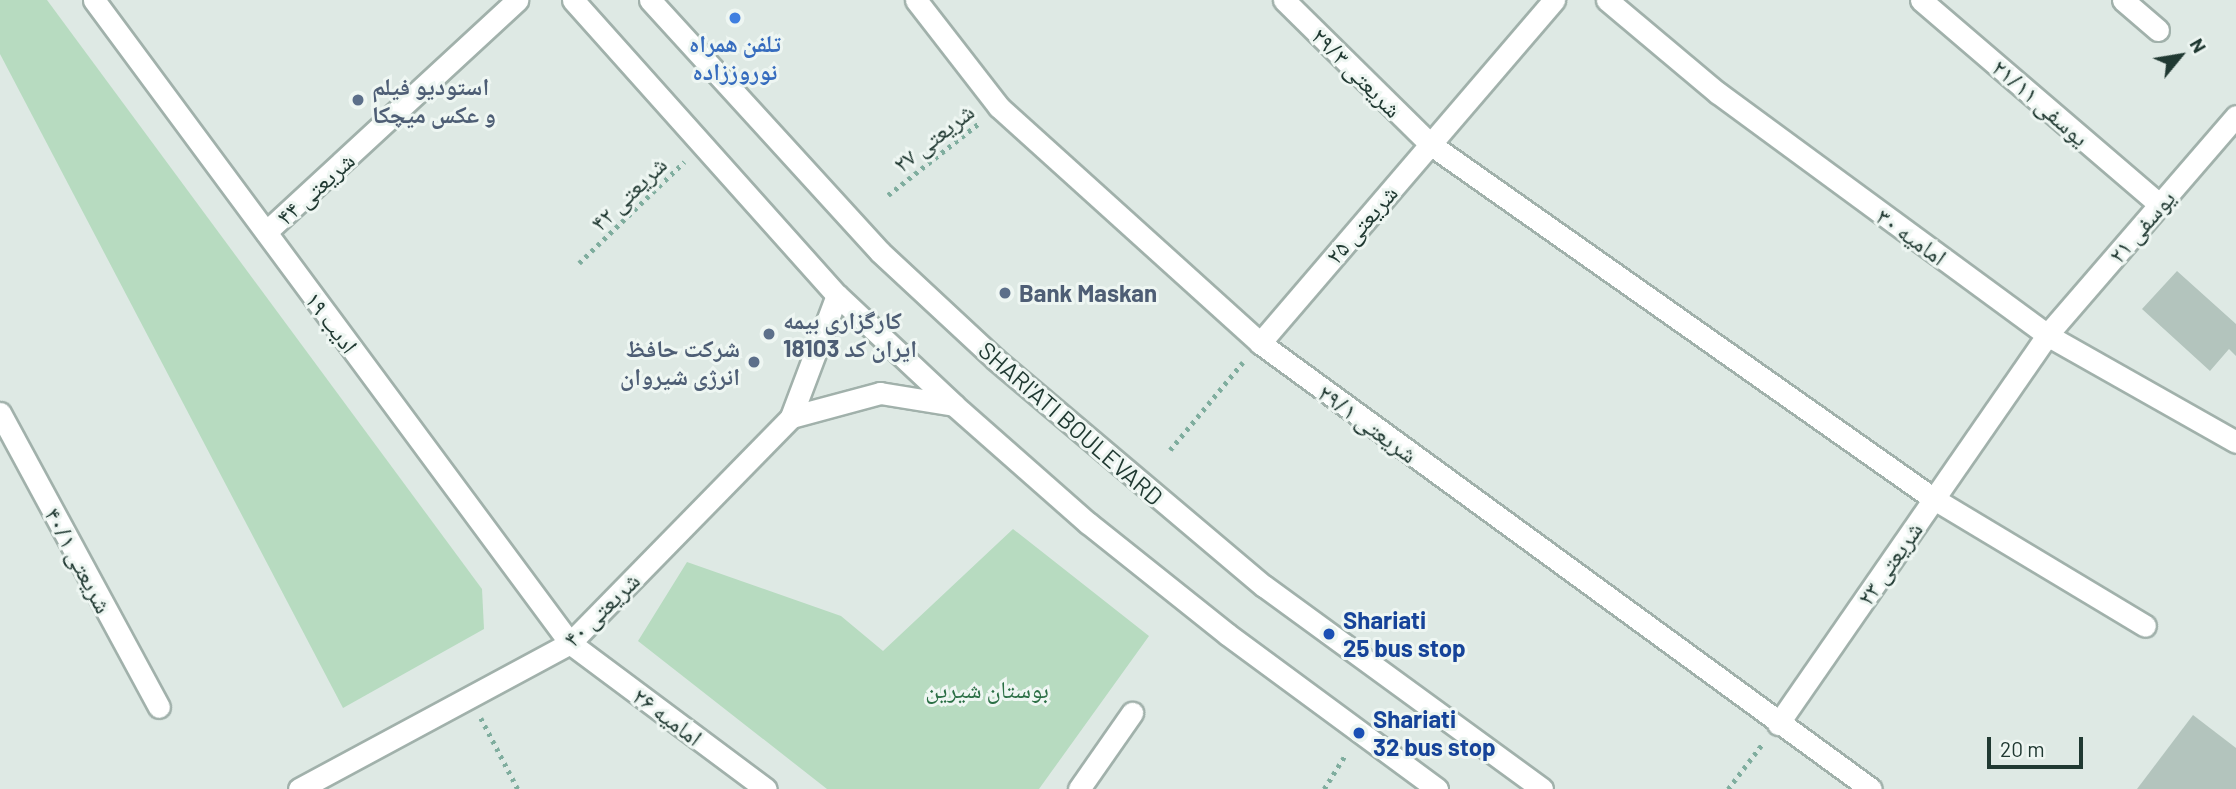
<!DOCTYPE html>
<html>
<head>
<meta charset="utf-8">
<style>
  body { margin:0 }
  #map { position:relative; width:2236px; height:789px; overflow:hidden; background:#dee9e4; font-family:Barlow,"Noto Naskh Arabic",sans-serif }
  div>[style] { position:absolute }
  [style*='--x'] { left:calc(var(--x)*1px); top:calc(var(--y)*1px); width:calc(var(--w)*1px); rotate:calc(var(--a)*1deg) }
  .green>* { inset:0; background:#b7dbc0 }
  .building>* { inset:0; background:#b3c4bd }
  .path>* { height:4.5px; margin-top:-2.25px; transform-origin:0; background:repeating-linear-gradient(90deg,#7fad9e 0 3.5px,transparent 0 8.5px) }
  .roads { filter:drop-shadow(2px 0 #a1b1ab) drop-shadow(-2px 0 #a1b1ab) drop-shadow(0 2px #a1b1ab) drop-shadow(0 -2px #a1b1ab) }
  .minor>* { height:21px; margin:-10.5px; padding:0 10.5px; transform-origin:10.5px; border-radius:10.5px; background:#fff }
  .secondary>* { height:21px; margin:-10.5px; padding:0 10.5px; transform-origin:10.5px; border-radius:10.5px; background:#fff }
  .dots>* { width:19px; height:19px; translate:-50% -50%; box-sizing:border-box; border:4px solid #eef6f2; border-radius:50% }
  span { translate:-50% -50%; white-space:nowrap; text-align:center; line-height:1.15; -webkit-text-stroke:6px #eef6f2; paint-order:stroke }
  .shop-label { font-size:24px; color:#366cbe; font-weight:700 }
  .street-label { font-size:24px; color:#203932 }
  .service-label { font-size:24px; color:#4e5e75; font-weight:700 }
  .left { translate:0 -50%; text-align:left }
  .right { translate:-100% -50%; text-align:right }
  .transit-label { font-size:24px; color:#164399; font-weight:700 }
  .park-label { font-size:24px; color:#2b6f45 }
  .north { position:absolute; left:2145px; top:21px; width:70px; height:70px; -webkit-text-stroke:5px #eef6f2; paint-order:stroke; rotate:60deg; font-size:19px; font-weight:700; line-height:28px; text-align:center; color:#203932 }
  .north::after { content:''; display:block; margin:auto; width:24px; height:32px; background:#203932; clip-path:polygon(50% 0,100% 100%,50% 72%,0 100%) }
  .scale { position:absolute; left:1987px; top:737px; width:96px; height:32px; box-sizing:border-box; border:4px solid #203932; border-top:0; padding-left:9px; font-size:21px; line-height:24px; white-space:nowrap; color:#203932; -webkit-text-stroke:5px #eef6f2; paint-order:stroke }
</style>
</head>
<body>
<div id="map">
  <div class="green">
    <div style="clip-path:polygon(0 0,47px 0,482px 589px,484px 629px,343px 708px,0 54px)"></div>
    <div style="clip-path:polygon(1013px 529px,1149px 636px,1039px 789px,827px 789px,638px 641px,687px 562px,841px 616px,883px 651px)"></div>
  </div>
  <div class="building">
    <div style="clip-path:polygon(2177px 271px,2236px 324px,2236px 356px,2229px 349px,2210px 371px,2142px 309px)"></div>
    <div style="clip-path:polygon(2193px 715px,2236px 748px,2236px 789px,2137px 789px)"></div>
  </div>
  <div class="path">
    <div style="--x:888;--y:195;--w:115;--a:-38.3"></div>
    <div style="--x:579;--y:263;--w:146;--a:-43.9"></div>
    <div style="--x:1170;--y:450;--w:114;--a:-50.3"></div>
    <div style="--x:481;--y:718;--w:80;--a:62.5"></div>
    <div style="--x:1324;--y:789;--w:40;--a:-58"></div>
    <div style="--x:1728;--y:789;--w:58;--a:-52.7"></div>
  </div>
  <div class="roads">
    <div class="minor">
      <div style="--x:94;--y:0;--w:800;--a:53.49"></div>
      <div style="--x:570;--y:643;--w:244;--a:36.7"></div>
      <div style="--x:916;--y:0;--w:135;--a:52.2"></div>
      <div style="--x:999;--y:107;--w:352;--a:42.1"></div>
      <div style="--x:1260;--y:343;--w:756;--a:36.13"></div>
      <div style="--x:1284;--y:0;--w:205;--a:44.6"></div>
      <div style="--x:1430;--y:144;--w:616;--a:35.16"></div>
      <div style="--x:1934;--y:499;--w:246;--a:31"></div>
      <div style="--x:1607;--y:0;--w:145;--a:40"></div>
      <div style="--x:1718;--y:93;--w:408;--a:36.3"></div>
      <div style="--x:2047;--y:335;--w:217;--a:29.5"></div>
      <div style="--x:1921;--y:0;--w:315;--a:40.6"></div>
      <div style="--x:2123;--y:0;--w:46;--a:40.6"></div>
      <div style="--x:266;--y:232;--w:342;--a:-42.7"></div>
      <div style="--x:837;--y:295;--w:130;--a:110.7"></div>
      <div style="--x:791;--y:417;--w:92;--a:-15.1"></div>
      <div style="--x:880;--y:393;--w:75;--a:9.2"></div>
      <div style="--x:1260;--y:343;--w:452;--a:-49.4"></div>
      <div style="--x:0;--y:413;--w:334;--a:61.6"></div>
      <div style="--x:1778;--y:724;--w:473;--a:-55.3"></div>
      <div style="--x:2047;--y:335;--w:289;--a:-49.2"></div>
      <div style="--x:299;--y:789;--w:308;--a:-28.3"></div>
      <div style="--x:570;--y:643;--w:316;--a:-45.6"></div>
      <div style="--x:1079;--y:789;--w:93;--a:-55.1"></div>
    </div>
    <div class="secondary">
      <div style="--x:573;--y:0;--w:396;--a:48.2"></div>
      <div style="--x:837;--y:295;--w:161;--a:43.2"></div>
      <div style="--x:954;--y:405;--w:179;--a:41.4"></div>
      <div style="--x:1088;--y:523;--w:178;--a:38.6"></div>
      <div style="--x:1227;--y:634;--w:261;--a:36.4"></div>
      <div style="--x:650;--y:0;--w:341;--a:47.6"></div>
      <div style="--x:880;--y:252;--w:157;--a:42.9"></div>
      <div style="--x:995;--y:359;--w:352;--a:40.2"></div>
      <div style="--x:1264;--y:586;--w:344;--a:36.1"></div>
    </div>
  </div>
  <div class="dots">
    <div style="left:735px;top:18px;background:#3f7fe0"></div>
    <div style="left:358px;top:100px;background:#5c6f8a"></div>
    <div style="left:1005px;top:293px;background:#5c6f8a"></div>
    <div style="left:769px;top:334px;background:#5c6f8a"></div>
    <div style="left:754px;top:362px;background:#5c6f8a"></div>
    <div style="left:1329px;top:634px;background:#1a4fb4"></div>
    <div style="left:1359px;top:733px;background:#1a4fb4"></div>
  </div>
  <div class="shop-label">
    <span style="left:735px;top:57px">تلفن همراه<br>نوروززاده</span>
  </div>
  <div class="street-label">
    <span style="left:1357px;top:72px;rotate:45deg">شریعتی ۲۹/۳</span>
    <span style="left:2041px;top:102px;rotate:41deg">یوسفی ۲۱/۱۱</span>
    <span style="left:933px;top:137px;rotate:-38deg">شریعتی ۲۷</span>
    <span style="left:315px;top:188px;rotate:-42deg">شریعتی ۴۴</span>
    <span style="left:628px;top:193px;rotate:-44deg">شریعتی ۴۲</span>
    <span style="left:1361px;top:224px;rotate:-49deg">شریعتی ۲۵</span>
    <span style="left:2141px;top:226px;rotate:-49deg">یوسفی ۲۱</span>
    <span style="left:1912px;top:236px;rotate:36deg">امامیه ۳۰</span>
    <span style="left:332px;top:322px;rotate:53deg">ادیب ۱۹</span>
    <span style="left:1071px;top:423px;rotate:41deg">SHARI'ATI BOULEVARD</span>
    <span style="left:1368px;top:423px;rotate:36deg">شریعتی ۲۹/۱</span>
    <span style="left:79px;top:560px;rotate:62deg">شریعتی ۴۰/۱</span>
    <span style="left:1889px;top:563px;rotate:-55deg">شریعتی ۲۳</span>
    <span style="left:601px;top:609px;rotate:-44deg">شریعتی ۴۰</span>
    <span style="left:668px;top:716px;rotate:37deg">امامیه ۲۶</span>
  </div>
  <div class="service-label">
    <span class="left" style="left:372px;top:100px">استودیو فیلم<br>و عکس میچکا</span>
    <span class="left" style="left:1019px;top:293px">Bank Maskan</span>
    <span class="left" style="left:783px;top:334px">کارگزاری بیمه<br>ایران کد 18103</span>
    <span class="right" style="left:740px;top:362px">شرکت حافظ<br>انرژی شیروان</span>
  </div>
  <div class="transit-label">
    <span class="left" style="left:1343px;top:634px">Shariati<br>25 bus stop</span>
    <span class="left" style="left:1373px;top:733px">Shariati<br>32 bus stop</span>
  </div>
  <div class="park-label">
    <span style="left:987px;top:689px">بوستان شیرین</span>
  </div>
  <div class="north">N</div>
  <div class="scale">20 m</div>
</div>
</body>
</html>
